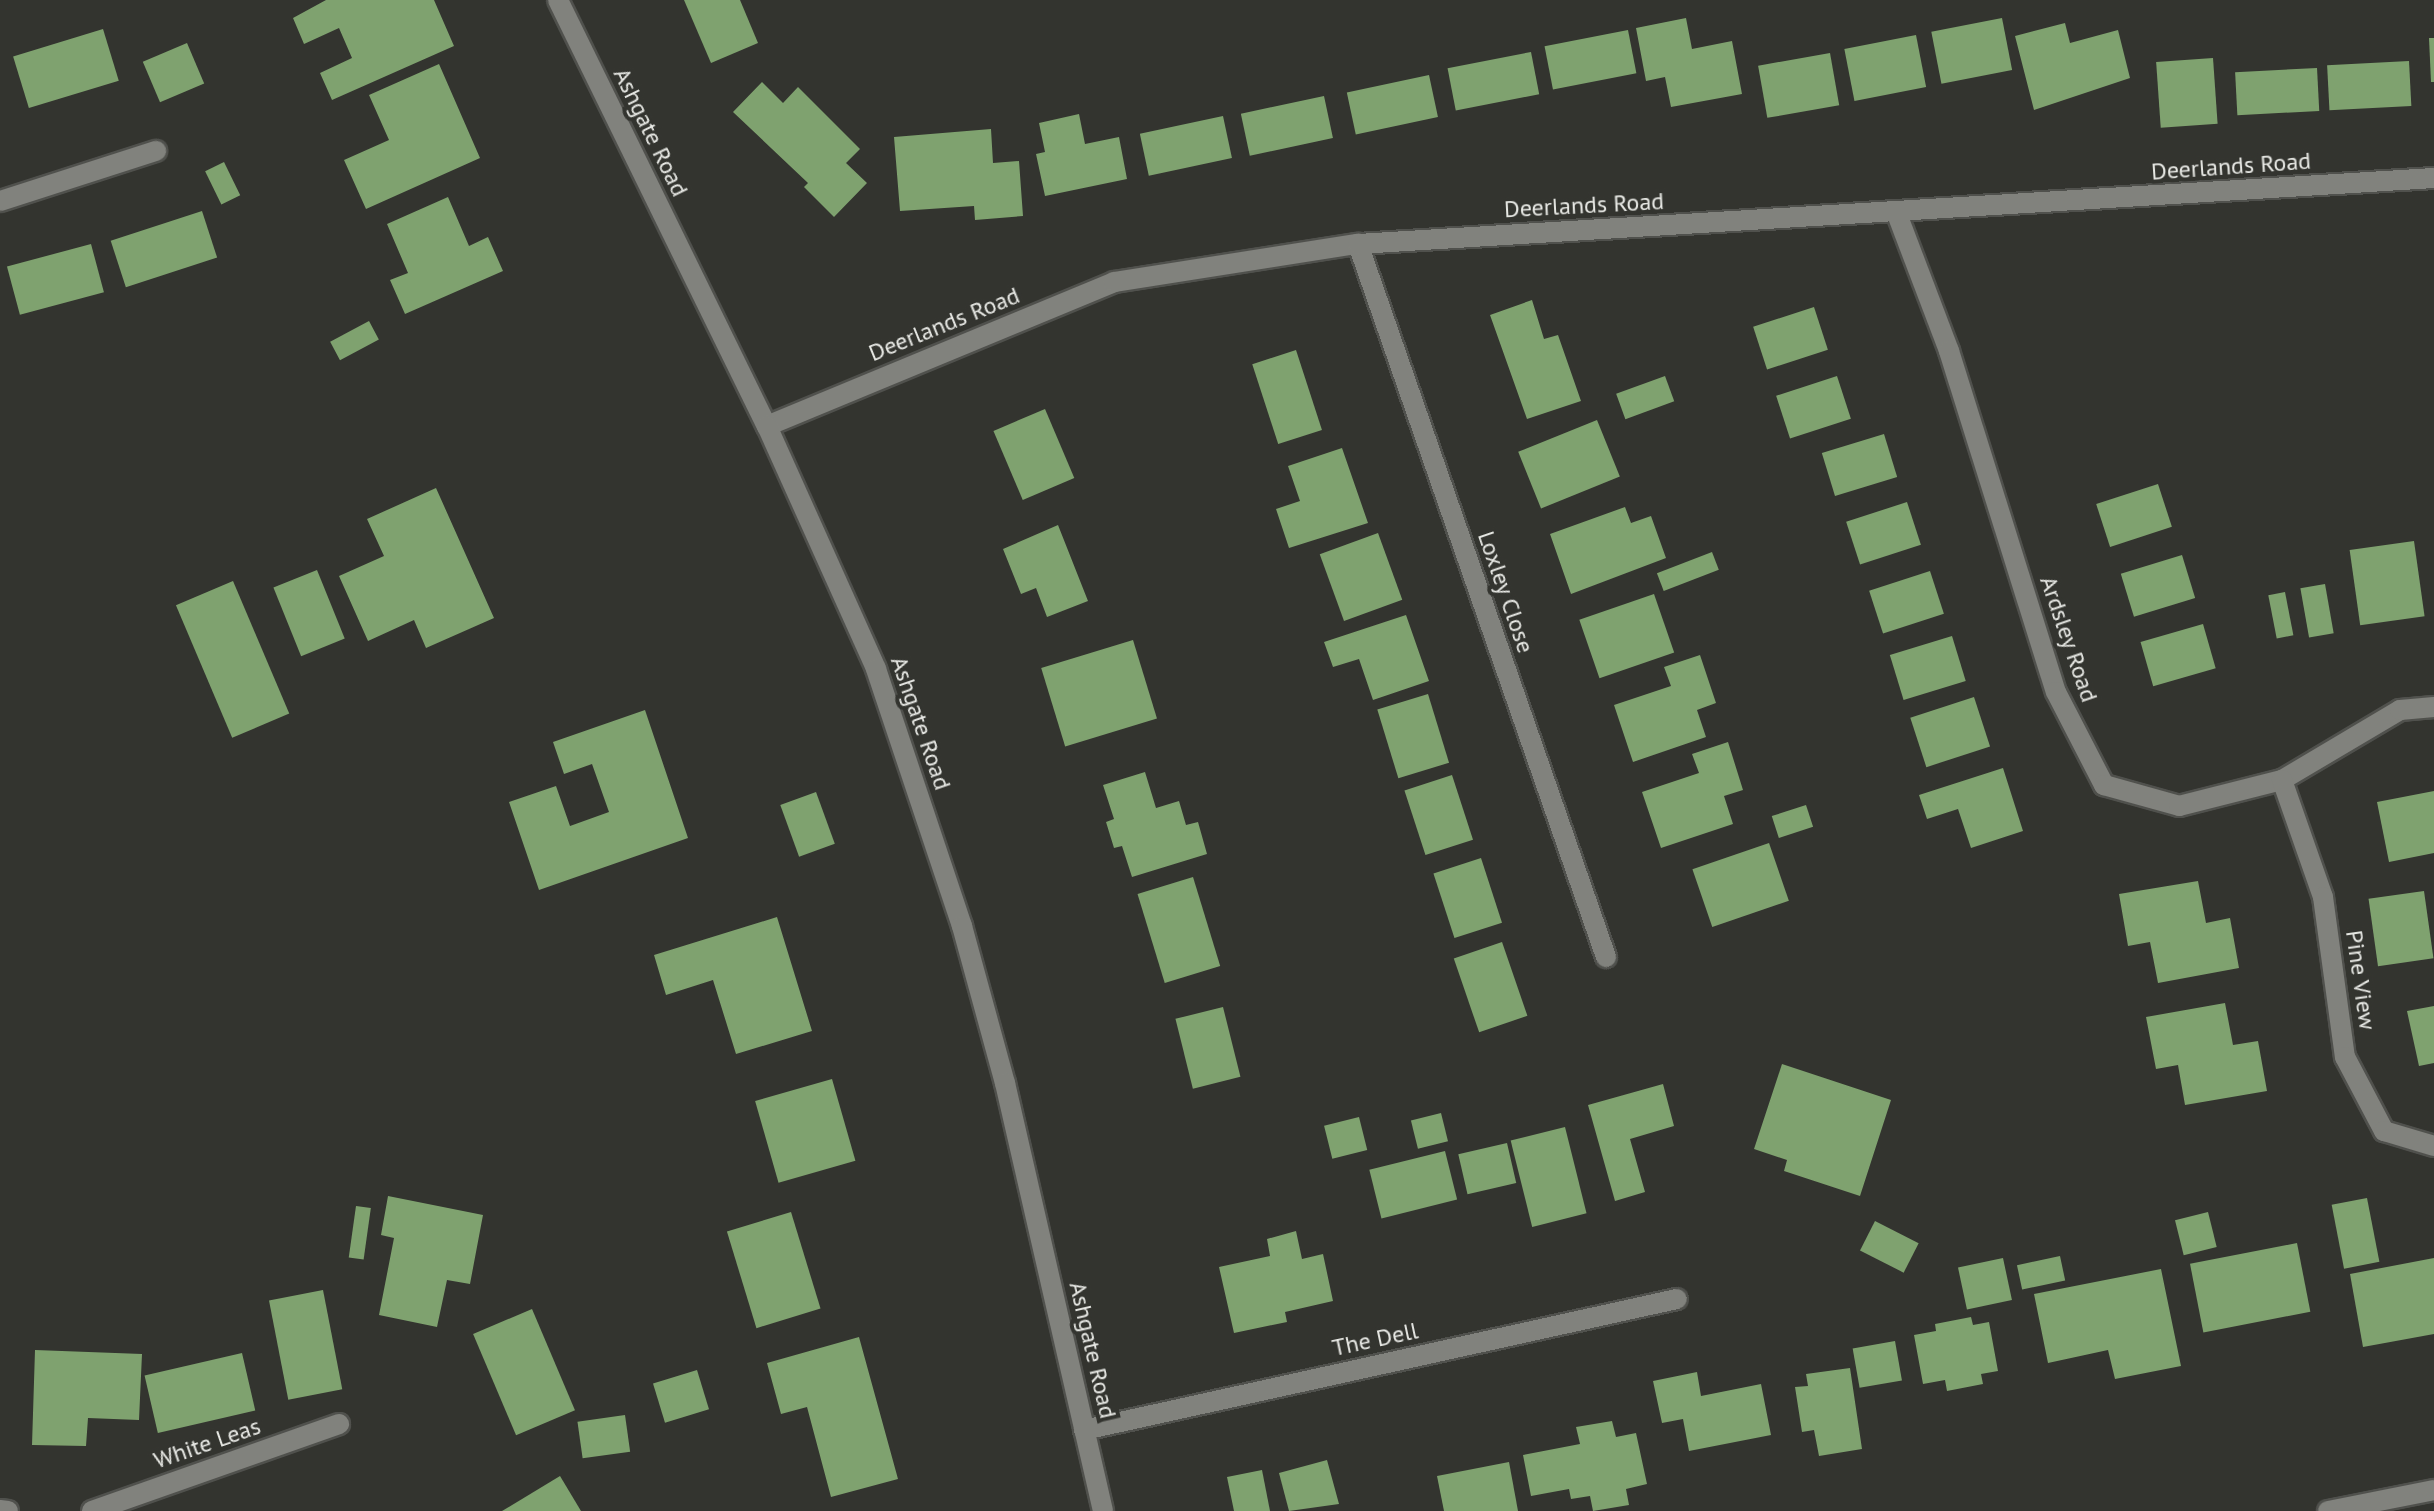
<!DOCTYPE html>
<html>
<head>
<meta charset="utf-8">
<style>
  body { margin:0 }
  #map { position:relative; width:2434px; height:1511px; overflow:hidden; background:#33342f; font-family:"PT Sans",sans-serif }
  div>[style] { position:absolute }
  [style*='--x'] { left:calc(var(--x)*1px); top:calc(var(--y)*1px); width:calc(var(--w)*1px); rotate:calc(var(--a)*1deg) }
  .building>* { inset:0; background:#7fa26f; transform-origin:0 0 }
  .roads { filter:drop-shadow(2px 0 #50514d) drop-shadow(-2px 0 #50514d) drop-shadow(0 2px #50514d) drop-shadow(0 -2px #50514d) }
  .street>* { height:20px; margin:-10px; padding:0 10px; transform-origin:10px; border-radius:10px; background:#81827d }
  .secondary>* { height:20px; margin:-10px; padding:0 10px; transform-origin:10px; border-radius:10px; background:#81827d }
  span { translate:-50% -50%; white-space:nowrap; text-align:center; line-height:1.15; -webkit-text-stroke:8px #33342f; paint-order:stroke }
  .street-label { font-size:24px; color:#e8e9e5 }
</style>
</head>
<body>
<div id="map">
  <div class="building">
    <div style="clip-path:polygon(326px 0,434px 0,454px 46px,332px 100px,320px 73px,352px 58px,339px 28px,304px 44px,293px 18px)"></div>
    <div style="clip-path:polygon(684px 0,740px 0,758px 43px,711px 63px)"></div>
    <div style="clip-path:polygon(1686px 18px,1692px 49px,1732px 41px,1742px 94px,1671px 107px,1665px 77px,1646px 81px,1636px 28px)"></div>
    <div style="left:2002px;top:18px;width:53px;height:72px;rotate:79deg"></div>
    <div style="clip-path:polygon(2065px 23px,2070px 43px,2118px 30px,2130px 78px,2034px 110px,2015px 36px)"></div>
    <div style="left:103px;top:29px;width:54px;height:94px;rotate:73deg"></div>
    <div style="left:1628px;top:30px;width:44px;height:85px;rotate:79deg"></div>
    <div style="left:1916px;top:35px;width:53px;height:73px;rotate:79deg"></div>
    <div style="clip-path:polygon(2429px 38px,2434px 38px,2434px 82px,2431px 82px)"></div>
    <div style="left:187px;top:43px;width:44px;height:48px;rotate:67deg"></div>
    <div style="left:1531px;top:52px;width:43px;height:85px;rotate:79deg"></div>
    <div style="left:1830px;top:53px;width:53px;height:73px;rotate:80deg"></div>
    <div style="left:2213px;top:58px;width:66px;height:57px;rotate:86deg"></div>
    <div style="left:2409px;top:61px;width:45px;height:82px;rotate:87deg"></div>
    <div style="clip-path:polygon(439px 64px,480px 158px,366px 209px,344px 160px,389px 140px,369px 95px)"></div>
    <div style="left:2317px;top:68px;width:43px;height:82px;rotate:87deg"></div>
    <div style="left:1429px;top:75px;width:43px;height:84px;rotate:78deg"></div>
    <div style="clip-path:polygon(762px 82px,783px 103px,798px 87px,860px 149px,846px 163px,867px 183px,834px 217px,804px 187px,808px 183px,733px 112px)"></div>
    <div style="left:1324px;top:96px;width:43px;height:85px;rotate:78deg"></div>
    <div style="clip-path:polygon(1079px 114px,1085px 144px,1119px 137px,1127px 179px,1045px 196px,1036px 154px,1045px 152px,1039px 123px)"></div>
    <div style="left:1223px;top:116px;width:43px;height:85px;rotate:78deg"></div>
    <div style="clip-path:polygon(991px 129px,993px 163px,1019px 161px,1023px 216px,975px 220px,974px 206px,900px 211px,894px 137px)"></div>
    <div style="left:224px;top:162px;width:37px;height:21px;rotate:64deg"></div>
    <div style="clip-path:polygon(448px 197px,469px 246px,488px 237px,503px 271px,405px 314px,390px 280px,408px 273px,387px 224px)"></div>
    <div style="left:202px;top:211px;width:49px;height:96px;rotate:72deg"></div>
    <div style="left:91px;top:244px;width:50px;height:87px;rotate:75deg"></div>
    <div style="clip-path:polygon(1532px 300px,1544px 339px,1558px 335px,1581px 401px,1527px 419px,1490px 315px)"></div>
    <div style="left:1814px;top:307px;width:45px;height:64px;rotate:72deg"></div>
    <div style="left:369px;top:321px;width:21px;height:44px;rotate:62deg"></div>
    <div style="left:1296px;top:350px;width:84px;height:46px;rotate:72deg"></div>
    <div style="left:1665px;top:376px;width:27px;height:52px;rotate:70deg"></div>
    <div style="left:1837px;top:376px;width:45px;height:64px;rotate:72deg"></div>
    <div style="left:1045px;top:409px;width:75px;height:56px;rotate:67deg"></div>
    <div style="left:1597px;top:420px;width:61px;height:85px;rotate:68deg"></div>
    <div style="left:1884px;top:434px;width:45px;height:65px;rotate:73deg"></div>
    <div style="clip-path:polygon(1342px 448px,1368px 523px,1289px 548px,1276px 509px,1300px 501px,1288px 466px)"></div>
    <div style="left:2158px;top:484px;width:45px;height:65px;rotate:72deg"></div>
    <div style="clip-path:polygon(436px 488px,494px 618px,426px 648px,414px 620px,368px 641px,339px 576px,384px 556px,367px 519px)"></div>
    <div style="left:1907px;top:502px;width:45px;height:64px;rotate:72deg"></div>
    <div style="clip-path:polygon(1625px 507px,1631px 523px,1651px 516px,1666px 558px,1571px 594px,1550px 534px)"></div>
    <div style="clip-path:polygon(1058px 525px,1088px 601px,1047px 617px,1036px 588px,1021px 594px,1003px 549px)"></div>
    <div style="left:1378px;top:533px;width:71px;height:62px;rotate:70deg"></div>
    <div style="left:2414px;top:541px;width:76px;height:65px;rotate:82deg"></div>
    <div style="left:1712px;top:552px;width:19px;height:59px;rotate:69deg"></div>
    <div style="left:2182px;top:555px;width:45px;height:64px;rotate:73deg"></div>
    <div style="left:317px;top:570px;width:74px;height:47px;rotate:68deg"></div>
    <div style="left:1930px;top:571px;width:45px;height:64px;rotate:72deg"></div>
    <div style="left:233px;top:581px;width:144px;height:62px;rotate:67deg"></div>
    <div style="left:2325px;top:584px;width:50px;height:25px;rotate:80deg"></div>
    <div style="left:2285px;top:592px;width:44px;height:17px;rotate:79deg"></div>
    <div style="left:1654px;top:594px;width:62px;height:79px;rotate:71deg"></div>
    <div style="clip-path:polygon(1406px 615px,1429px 681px,1373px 700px,1359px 659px,1333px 667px,1324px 642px)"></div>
    <div style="left:2203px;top:624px;width:46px;height:65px;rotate:74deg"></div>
    <div style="left:1952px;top:636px;width:47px;height:65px;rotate:73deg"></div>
    <div style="left:1133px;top:640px;width:82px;height:96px;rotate:73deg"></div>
    <div style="clip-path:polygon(1700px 655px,1716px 703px,1697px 710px,1706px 737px,1633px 762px,1614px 705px,1671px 686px,1664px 667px)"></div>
    <div style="left:1428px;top:694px;width:72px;height:53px;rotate:73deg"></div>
    <div style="left:1974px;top:697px;width:52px;height:67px;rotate:72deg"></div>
    <div style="clip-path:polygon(645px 710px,688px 838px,539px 890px,509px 802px,556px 786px,570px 826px,609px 812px,592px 764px,564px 774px,553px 742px)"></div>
    <div style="clip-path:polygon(1728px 742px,1743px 790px,1724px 796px,1733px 824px,1661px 848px,1642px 792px,1699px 773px,1692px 754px)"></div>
    <div style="clip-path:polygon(2003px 768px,2023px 831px,1971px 848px,1958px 809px,1927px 819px,1919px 795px)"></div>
    <div style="clip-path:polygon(1145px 772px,1156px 808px,1179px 801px,1186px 825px,1198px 822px,1207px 854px,1132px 877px,1122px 846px,1114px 848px,1106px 822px,1114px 819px,1103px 785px)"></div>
    <div style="left:1452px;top:775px;width:68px;height:50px;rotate:72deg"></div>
    <div style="clip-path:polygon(2434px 791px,2434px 853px,2389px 862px,2377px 802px)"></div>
    <div style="left:816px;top:792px;width:55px;height:38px;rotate:70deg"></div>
    <div style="left:1806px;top:805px;width:23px;height:36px;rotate:72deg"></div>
    <div style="left:1769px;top:843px;width:61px;height:81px;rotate:71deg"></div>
    <div style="left:1481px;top:858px;width:68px;height:50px;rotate:72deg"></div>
    <div style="left:1193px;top:877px;width:93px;height:58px;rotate:73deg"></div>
    <div style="clip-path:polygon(2198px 881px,2206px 923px,2230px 918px,2239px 968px,2158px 983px,2150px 942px,2128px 946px,2119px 894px)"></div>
    <div style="left:2424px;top:891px;width:68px;height:56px;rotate:82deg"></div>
    <div style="clip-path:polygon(777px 917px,812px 1031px,736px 1054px,713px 980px,666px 995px,654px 955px)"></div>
    <div style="left:1502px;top:942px;width:78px;height:51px;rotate:71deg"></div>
    <div style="clip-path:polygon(2225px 1003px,2233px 1045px,2258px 1041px,2267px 1091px,2185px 1105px,2178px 1065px,2156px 1069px,2146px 1017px)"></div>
    <div style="clip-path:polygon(2434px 1006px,2434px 1063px,2419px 1066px,2407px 1011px)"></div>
    <div style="left:1223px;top:1007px;width:72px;height:49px;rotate:76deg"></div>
    <div style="clip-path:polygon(1782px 1064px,1891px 1100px,1860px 1196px,1784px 1171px,1787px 1160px,1754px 1149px)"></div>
    <div style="left:832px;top:1079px;width:85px;height:80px;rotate:74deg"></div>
    <div style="clip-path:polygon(1663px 1084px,1674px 1126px,1630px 1139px,1645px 1192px,1615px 1201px,1588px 1105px)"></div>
    <div style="left:1441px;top:1113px;width:29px;height:31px;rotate:76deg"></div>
    <div style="left:1359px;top:1117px;width:34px;height:36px;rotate:76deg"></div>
    <div style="left:1565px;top:1127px;width:89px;height:56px;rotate:76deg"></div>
    <div style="left:1507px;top:1143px;width:41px;height:50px;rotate:77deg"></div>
    <div style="left:1445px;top:1151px;width:50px;height:78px;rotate:76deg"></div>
    <div style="clip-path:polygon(388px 1196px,483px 1215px,470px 1284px,447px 1280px,437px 1327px,379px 1315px,394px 1238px,381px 1235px)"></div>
    <div style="left:2367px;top:1198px;width:65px;height:36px;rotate:79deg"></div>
    <div style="left:356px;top:1206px;width:15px;height:52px;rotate:8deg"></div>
    <div style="left:791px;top:1212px;width:101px;height:67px;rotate:73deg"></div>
    <div style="left:2208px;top:1212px;width:36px;height:34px;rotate:76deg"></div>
    <div style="left:1875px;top:1221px;width:49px;height:33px;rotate:27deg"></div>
    <div style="clip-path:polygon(1296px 1231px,1302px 1259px,1323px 1254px,1333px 1301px,1285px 1312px,1287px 1322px,1234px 1333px,1219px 1267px,1270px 1256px,1267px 1239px)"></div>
    <div style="left:2297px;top:1243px;width:70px;height:109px;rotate:79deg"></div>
    <div style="left:2060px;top:1256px;width:25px;height:44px;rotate:78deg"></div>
    <div style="left:2003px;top:1258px;width:43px;height:46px;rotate:78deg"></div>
    <div style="clip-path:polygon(2434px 1258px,2434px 1334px,2363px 1347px,2350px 1274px)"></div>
    <div style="clip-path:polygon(2161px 1269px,2181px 1366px,2115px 1379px,2108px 1350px,2048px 1363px,2034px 1294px)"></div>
    <div style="left:323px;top:1290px;width:101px;height:55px;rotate:79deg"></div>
    <div style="left:532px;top:1309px;width:110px;height:64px;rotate:67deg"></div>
    <div style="clip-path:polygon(1971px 1317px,1973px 1325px,1989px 1322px,1998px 1371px,1981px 1374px,1983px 1384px,1947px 1391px,1945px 1380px,1923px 1384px,1914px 1335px,1936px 1331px,1935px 1324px)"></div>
    <div style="clip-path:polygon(859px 1337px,898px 1479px,831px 1497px,807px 1407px,781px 1414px,767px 1363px)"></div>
    <div style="left:1895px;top:1341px;width:40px;height:43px;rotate:80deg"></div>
    <div style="clip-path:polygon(35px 1350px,142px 1354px,139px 1420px,88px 1418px,86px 1446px,32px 1445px)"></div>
    <div style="left:242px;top:1353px;width:59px;height:100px;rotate:77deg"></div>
    <div style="clip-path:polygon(1850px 1368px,1862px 1449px,1819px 1456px,1814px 1430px,1802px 1432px,1795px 1387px,1808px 1386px,1806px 1374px)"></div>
    <div style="left:697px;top:1370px;width:41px;height:46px;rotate:73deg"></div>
    <div style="clip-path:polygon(1697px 1372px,1701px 1396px,1761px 1384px,1771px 1435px,1689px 1451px,1683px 1419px,1662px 1423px,1653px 1381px)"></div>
    <div style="left:625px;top:1415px;width:37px;height:48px;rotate:82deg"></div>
    <div style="clip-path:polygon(1612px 1421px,1616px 1437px,1636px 1433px,1647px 1484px,1626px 1489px,1629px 1505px,1593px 1511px,1590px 1496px,1571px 1499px,1569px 1489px,1531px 1496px,1523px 1455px,1580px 1444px,1576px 1427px)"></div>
    <div style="clip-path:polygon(1327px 1460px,1339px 1504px,1289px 1511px,1279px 1473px)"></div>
    <div style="clip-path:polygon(1509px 1462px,1518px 1511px,1444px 1511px,1437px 1476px)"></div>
    <div style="clip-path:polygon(1262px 1470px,1270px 1511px,1234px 1511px,1227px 1477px)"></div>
    <div style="clip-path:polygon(560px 1476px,581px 1511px,502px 1511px)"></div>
  </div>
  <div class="roads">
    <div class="street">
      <div style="--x:0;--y:201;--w:164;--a:-17.8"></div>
      <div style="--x:1897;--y:214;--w:147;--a:69.2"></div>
      <div style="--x:1949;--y:351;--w:357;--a:72.6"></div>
      <div style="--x:2056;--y:692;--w:105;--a:62.7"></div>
      <div style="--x:2104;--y:785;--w:78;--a:15.6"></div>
      <div style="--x:2179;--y:806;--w:106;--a:-14.2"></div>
      <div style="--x:2282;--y:780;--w:137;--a:-30.7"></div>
      <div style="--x:2400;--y:710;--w:34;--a:-5"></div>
      <div style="--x:1358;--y:244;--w:755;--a:70.82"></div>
      <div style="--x:767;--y:426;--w:376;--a:-22.5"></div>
      <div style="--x:1114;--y:282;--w:247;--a:-8.9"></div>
      <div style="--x:1358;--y:244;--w:1078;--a:-3.51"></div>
      <div style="--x:2282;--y:780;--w:124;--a:70.7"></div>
      <div style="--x:2323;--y:897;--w:162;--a:82.2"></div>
      <div style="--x:2345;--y:1057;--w:84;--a:62.2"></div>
      <div style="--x:2384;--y:1131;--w:52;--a:16.7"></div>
      <div style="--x:1084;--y:1430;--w:607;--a:-12.46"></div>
      <div style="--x:0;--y:1510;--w:8;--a:7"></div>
      <div style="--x:92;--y:1511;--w:262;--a:-19.4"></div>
    </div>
    <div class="secondary">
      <div style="--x:558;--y:0;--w:475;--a:63.9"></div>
      <div style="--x:767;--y:426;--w:266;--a:65.8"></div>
      <div style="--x:876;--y:669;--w:271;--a:71.5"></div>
      <div style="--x:962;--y:926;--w:163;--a:74.7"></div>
      <div style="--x:1005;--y:1083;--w:439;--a:77.1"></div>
      <div style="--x:2328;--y:1511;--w:108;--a:-11.2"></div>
    </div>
  </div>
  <div class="street-label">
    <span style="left:651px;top:132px;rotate:64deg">Ashgate Road</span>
    <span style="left:2231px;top:166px;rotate:-4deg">Deerlands Road</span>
    <span style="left:1584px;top:205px;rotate:-3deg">Deerlands Road</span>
    <span style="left:944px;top:324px;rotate:-22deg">Deerlands Road</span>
    <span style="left:1506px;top:592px;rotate:71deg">Loxley Close</span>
    <span style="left:2069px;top:639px;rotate:71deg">Ardsley Road</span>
    <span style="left:921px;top:723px;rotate:71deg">Ashgate Road</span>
    <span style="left:2361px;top:980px;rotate:82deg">Pine View</span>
    <span style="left:1375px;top:1339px;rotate:-12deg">The Dell</span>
    <span style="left:1093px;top:1350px;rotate:77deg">Ashgate Road</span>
    <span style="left:207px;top:1443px;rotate:-19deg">White Leas</span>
  </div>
</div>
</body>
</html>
